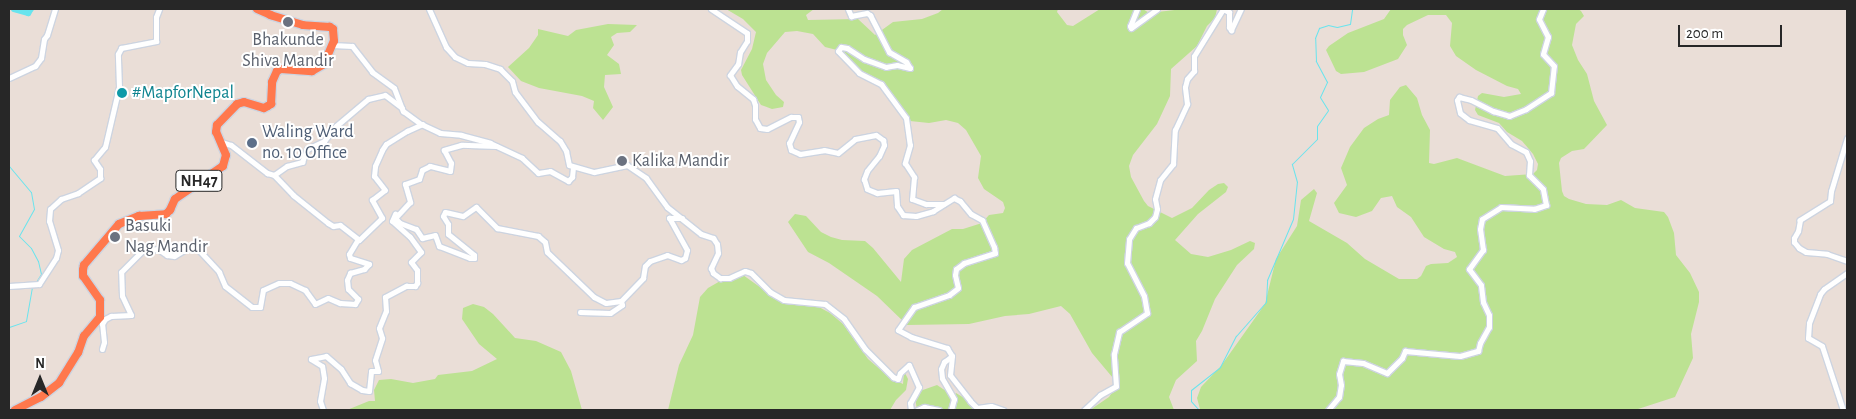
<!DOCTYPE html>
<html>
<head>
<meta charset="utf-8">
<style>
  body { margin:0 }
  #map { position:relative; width:1856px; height:419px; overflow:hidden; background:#eaded7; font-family:"Alegreya Sans",sans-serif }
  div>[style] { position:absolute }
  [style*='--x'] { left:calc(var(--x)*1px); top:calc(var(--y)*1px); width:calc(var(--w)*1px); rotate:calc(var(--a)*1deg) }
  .green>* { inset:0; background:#bce292 }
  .stream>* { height:1px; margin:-0.5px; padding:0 0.5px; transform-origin:0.5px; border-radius:0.5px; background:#68e4ee }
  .river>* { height:6px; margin:-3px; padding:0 3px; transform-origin:3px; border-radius:3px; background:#68e4ee }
  .roads { filter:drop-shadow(1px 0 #cdd4e0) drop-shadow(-1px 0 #cdd4e0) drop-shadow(0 1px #cdd4e0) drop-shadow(0 -1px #cdd4e0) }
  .minor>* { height:5px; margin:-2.5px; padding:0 2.5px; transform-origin:2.5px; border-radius:2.5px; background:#fff }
  .highway>* { height:8px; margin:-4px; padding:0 4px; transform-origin:4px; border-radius:4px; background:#ff784d }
  .dots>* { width:14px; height:14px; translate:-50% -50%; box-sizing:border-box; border:2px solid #fff; border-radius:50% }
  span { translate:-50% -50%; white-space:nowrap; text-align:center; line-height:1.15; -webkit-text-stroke:4px #fff; paint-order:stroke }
  .shield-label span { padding:1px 4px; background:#fff; border:1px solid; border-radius:4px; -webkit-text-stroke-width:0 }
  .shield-label { font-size:16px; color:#272727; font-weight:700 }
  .worship-label { font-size:18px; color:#5b616d }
  .left { translate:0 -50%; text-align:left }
  .culture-label { font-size:18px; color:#0d838f }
  .service-label { font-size:18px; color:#4e5e75 }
  .frame { position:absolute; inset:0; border:10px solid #272727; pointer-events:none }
  .north { position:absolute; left:15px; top:354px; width:50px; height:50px; -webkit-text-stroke:4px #fff; paint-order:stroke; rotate:0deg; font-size:14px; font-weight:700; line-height:20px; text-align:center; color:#272727 }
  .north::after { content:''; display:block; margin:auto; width:18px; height:22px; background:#272727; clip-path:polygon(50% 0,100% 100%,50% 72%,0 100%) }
  .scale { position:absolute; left:1678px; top:25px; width:104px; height:22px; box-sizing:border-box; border:2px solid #272727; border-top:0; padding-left:6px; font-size:15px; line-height:18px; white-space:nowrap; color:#272727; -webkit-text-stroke:4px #fff; paint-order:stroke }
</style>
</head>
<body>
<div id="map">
  <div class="green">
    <div style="clip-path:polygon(726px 9px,814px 9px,806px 15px,808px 20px,858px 19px,875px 35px,893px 22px,922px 19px,938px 13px,943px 9px,1058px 9px,1057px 12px,1067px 25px,1073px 26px,1100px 9px,1143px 9px,1149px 13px,1183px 9px,1217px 9px,1215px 18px,1207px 26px,1197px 46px,1171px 69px,1170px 96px,1157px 124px,1133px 155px,1129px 166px,1131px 177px,1144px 201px,1148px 206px,1172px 218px,1192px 208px,1209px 190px,1218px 184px,1224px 183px,1228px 187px,1226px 192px,1198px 214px,1175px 240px,1191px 254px,1208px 257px,1231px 250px,1250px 241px,1255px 243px,1254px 249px,1237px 265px,1215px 299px,1202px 331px,1196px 341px,1197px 361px,1176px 380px,1169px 397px,1174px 410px,1090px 410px,1109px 397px,1118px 384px,1092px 353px,1070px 314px,1061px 306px,1029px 314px,1005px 316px,969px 324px,907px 325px,877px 296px,829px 263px,808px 252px,788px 222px,795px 214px,806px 216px,821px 232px,831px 237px,842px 240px,865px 241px,873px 248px,901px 282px,904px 259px,912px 250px,952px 229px,963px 229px,982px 223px,989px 215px,1003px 213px,1005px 208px,1003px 202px,984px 189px,978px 178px,981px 156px,966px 130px,958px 123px,946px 120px,929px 123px,910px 121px,898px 101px,885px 88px,866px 75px,841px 51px,825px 47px,813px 34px,797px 31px,785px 32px,767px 53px,763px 64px,766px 80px,776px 95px,784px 102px,783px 107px,772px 109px,761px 105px,742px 75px,741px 70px,752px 49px,756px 32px,743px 19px)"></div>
    <div style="clip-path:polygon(1391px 9px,1578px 9px,1581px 11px,1584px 16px,1576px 24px,1572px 45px,1578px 60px,1587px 74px,1594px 101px,1607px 125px,1584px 149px,1572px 151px,1561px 158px,1559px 163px,1562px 191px,1564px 196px,1569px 199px,1586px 204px,1607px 205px,1621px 200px,1635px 208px,1664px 212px,1668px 217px,1674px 233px,1676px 255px,1690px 273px,1699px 292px,1699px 302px,1691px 334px,1693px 358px,1675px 397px,1635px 410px,1200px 409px,1197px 398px,1201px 387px,1221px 366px,1265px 304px,1276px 259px,1297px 226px,1301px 200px,1314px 189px,1317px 193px,1309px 221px,1347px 243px,1365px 259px,1399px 279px,1417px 279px,1421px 276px,1426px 266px,1431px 264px,1448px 263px,1457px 257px,1455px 252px,1444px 249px,1424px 237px,1411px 217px,1397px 207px,1392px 196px,1381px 198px,1372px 211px,1356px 217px,1339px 213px,1334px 203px,1347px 185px,1341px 168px,1350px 147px,1364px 128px,1378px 119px,1389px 115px,1390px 100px,1400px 87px,1406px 85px,1417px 98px,1422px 115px,1430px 130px,1429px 163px,1434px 164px,1457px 158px,1505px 176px,1533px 174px,1537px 170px,1538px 164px,1533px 154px,1522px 141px,1507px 132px,1499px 123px,1478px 115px,1475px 110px,1478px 96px,1482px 93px,1504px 97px,1521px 94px,1518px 89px,1507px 86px,1476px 70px,1456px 56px,1450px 46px,1452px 23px,1446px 15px,1428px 15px,1407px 25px,1403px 29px,1403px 35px,1407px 45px,1398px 59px,1364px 72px,1341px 74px,1336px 71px,1326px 50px,1329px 46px,1348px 33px,1384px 19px)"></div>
    <div style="clip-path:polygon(608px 24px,637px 25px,630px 32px,617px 33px,611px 37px,614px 45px,607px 55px,619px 64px,621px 74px,605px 75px,604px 87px,613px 107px,603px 120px,593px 108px,594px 101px,582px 96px,539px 88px,521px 81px,508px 67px,529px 48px,538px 35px,538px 29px,568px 36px,576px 30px)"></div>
    <div style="clip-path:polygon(743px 275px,781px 302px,817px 306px,830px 313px,843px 324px,868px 359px,889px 377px,903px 384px,904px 371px,908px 379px,906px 390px,896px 400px,890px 410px,668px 410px,679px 365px,693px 335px,700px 297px,708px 288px,722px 280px,735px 279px)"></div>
    <div style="clip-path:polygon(473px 304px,484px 307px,493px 314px,515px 338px,536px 341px,561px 352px,571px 371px,582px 410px,347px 410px,369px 401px,375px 401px,374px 390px,379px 380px,391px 379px,413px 383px,435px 379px,438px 375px,472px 371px,497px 359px,479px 344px,462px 319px,463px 308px)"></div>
    <div style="clip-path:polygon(937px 385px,946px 391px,954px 402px,957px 400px,954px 395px,956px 393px,969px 401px,973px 408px,972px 410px,917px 410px,915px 397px,920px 391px)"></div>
  </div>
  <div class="stream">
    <div style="--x:9;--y:166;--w:34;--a:50"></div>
    <div style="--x:31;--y:192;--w:17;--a:80"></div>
    <div style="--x:34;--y:209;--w:31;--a:119"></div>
    <div style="--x:19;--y:236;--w:17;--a:45"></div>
    <div style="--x:31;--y:248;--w:15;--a:62"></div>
    <div style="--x:38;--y:261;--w:13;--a:77"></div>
    <div style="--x:41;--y:274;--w:9;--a:122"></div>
    <div style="--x:9;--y:327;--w:18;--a:-19"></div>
    <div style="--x:26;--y:321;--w:35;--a:-80"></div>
    <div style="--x:1199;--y:410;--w:12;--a:-132"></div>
    <div style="--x:1191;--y:401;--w:11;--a:-90"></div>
    <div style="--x:1191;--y:390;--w:37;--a:-38"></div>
    <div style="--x:1220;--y:367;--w:35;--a:-63"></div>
    <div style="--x:1236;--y:336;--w:45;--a:-48.6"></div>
    <div style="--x:1266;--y:302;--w:22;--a:-87"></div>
    <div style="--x:1267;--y:280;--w:66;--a:-66.9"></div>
    <div style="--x:1293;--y:219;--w:37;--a:-84"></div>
    <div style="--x:1297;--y:182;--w:19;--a:-106"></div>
    <div style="--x:1292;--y:164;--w:35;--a:-45"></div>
    <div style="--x:1317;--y:139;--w:13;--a:-90"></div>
    <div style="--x:1317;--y:126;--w:19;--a:-55"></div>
    <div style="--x:1328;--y:110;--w:15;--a:-122"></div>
    <div style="--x:1320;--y:97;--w:17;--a:-65"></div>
    <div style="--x:1327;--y:82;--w:24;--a:-118"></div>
    <div style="--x:1316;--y:61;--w:23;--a:-92"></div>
    <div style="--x:1315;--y:38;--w:11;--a:-68"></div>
    <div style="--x:1319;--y:28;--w:9;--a:-18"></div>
    <div style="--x:1328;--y:25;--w:9;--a:13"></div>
    <div style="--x:1337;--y:27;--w:13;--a:-13"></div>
    <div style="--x:1350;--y:24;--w:15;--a:-82"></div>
  </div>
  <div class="river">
    <div style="--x:14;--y:9;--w:15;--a:16"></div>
    <div style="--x:28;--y:13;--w:5;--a:-53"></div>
  </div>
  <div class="roads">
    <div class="minor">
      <div style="--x:429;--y:9;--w:42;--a:65.9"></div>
      <div style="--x:446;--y:47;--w:13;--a:48"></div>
      <div style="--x:455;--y:57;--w:14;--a:25"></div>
      <div style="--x:468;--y:63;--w:17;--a:3"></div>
      <div style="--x:485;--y:64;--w:16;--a:18"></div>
      <div style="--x:500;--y:69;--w:17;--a:45"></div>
      <div style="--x:512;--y:81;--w:11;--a:75"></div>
      <div style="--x:515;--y:92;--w:38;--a:53"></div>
      <div style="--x:538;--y:122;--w:29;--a:41"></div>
      <div style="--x:560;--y:141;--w:12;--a:59"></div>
      <div style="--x:566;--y:151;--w:14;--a:78"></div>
      <div style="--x:569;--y:165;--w:26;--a:16"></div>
      <div style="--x:594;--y:172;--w:34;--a:-12"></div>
      <div style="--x:627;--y:165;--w:23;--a:34"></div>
      <div style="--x:646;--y:178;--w:36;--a:54"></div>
      <div style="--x:667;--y:207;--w:43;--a:38.5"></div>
      <div style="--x:701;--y:234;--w:13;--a:18"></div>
      <div style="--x:713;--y:238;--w:7;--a:56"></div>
      <div style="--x:717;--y:244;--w:9;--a:84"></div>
      <div style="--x:718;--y:253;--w:17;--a:115"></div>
      <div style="--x:711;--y:268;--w:5;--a:68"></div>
      <div style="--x:713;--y:273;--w:9;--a:36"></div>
      <div style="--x:720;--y:278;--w:9;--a:0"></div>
      <div style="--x:729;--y:278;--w:17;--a:-24"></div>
      <div style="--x:745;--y:271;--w:6;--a:18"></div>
      <div style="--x:751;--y:273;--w:27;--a:45"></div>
      <div style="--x:770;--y:292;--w:16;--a:30"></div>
      <div style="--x:784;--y:300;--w:41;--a:5.6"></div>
      <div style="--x:825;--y:304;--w:24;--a:38"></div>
      <div style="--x:844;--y:319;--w:37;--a:55"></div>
      <div style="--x:865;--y:349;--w:40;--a:45"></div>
      <div style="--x:893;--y:377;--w:5;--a:22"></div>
      <div style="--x:898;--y:379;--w:6;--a:-72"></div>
      <div style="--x:900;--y:373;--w:12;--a:-42"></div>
      <div style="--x:909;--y:365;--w:24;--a:66"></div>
      <div style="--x:919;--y:387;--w:18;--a:119"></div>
      <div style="--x:910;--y:403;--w:7;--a:82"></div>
      <div style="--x:711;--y:9;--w:43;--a:33.7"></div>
      <div style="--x:747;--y:33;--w:8;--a:90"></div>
      <div style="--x:747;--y:41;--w:13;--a:122"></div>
      <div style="--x:740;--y:52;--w:12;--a:99"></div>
      <div style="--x:738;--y:64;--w:14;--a:126"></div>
      <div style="--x:730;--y:75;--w:13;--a:58"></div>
      <div style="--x:737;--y:86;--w:21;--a:39"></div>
      <div style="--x:753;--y:99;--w:6;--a:72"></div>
      <div style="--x:755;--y:105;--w:14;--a:90"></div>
      <div style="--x:755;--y:119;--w:10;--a:61"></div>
      <div style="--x:760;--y:128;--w:7;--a:8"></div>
      <div style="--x:767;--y:129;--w:27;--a:-27"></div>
      <div style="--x:791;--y:117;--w:7;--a:0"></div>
      <div style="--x:798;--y:117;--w:5;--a:79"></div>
      <div style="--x:799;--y:122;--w:23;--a:115"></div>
      <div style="--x:789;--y:143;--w:7;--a:74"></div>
      <div style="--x:791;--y:150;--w:10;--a:24"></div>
      <div style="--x:800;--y:154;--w:24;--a:-9"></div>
      <div style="--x:824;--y:150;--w:14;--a:12"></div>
      <div style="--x:838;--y:153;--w:22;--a:-39"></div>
      <div style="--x:855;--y:139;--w:21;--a:-11"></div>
      <div style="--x:876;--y:135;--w:9;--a:36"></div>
      <div style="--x:883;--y:140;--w:5;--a:79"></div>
      <div style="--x:884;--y:145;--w:12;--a:114"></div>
      <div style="--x:879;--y:156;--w:19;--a:129"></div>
      <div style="--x:867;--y:171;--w:9;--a:111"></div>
      <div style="--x:864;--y:179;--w:10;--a:73"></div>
      <div style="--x:867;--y:189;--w:11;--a:22"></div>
      <div style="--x:877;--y:193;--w:19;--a:-6"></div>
      <div style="--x:896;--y:191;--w:15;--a:86"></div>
      <div style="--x:897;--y:206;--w:11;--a:56"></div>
      <div style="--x:903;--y:215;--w:13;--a:4"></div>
      <div style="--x:916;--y:216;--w:18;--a:-16"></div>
      <div style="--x:933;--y:211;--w:25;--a:-32"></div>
      <div style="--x:954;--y:198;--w:7;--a:27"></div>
      <div style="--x:960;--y:201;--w:17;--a:50"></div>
      <div style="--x:971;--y:214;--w:13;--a:29"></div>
      <div style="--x:982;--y:220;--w:30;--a:66"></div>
      <div style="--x:994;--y:247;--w:6;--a:81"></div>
      <div style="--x:995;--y:253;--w:33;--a:162"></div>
      <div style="--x:964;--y:263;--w:10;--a:143"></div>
      <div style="--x:956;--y:269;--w:6;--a:99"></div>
      <div style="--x:955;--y:275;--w:13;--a:77"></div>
      <div style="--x:958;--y:288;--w:11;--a:142"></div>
      <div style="--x:949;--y:295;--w:37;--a:161"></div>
      <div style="--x:914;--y:307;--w:28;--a:125"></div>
      <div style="--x:898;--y:330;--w:15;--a:28"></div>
      <div style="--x:911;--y:337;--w:38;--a:17"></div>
      <div style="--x:947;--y:348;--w:9;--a:58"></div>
      <div style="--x:952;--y:356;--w:19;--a:96"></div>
      <div style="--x:950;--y:375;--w:33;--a:52"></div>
      <div style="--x:970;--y:401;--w:10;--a:45"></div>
      <div style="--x:977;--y:408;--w:14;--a:-8"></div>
      <div style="--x:991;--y:406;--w:13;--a:18"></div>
      <div style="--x:848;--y:9;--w:8;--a:67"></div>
      <div style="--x:851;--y:16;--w:16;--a:-11"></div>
      <div style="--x:867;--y:13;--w:4;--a:34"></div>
      <div style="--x:870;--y:15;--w:42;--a:62.8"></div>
      <div style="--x:889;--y:52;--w:20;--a:30"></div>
      <div style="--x:906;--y:62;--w:7;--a:56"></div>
      <div style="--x:910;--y:68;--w:13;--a:-167"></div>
      <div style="--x:897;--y:65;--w:11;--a:170"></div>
      <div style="--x:886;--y:67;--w:23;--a:-160"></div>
      <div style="--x:864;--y:59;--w:20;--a:-147"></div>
      <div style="--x:847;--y:48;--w:6;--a:-171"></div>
      <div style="--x:841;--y:47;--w:5;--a:127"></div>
      <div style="--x:838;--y:51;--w:30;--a:46"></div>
      <div style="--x:859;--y:73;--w:25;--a:27"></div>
      <div style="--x:881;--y:84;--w:42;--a:53.7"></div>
      <div style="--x:906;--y:118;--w:27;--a:82"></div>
      <div style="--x:910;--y:145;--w:19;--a:106"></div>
      <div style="--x:905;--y:163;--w:17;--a:57"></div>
      <div style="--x:914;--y:177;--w:22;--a:95"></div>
      <div style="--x:912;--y:199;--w:15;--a:20"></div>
      <div style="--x:926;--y:204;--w:17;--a:0"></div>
      <div style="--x:1137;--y:9;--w:18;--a:112"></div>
      <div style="--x:1130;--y:26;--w:2;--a:63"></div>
      <div style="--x:1131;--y:28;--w:32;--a:-36"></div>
      <div style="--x:332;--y:45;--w:20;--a:3"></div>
      <div style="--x:352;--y:46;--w:33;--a:52"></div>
      <div style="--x:372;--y:72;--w:27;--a:36"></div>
      <div style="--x:394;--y:88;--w:25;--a:69"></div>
      <div style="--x:403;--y:111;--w:22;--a:36"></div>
      <div style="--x:421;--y:124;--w:21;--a:25"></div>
      <div style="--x:440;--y:133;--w:21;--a:5"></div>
      <div style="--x:461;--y:135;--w:30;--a:15"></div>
      <div style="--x:490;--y:143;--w:35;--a:25"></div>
      <div style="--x:522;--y:158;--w:22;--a:43"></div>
      <div style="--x:538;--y:173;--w:12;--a:-9"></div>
      <div style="--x:550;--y:171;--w:21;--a:29"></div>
      <div style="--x:568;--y:181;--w:6;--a:-45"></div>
      <div style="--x:572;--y:177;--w:9;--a:-84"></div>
      <div style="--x:9;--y:78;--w:29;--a:-25"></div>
      <div style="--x:35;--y:66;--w:10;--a:-53"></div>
      <div style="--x:41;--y:58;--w:19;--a:-81"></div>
      <div style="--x:44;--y:39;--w:5;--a:-53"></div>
      <div style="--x:47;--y:35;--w:27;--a:-73"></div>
      <div style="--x:1847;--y:138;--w:55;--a:106.8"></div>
      <div style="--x:1831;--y:191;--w:10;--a:96"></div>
      <div style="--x:1830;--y:201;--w:36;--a:148"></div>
      <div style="--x:1800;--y:220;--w:11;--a:100"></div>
      <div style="--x:1798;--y:231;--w:8;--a:120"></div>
      <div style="--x:1794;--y:238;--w:4;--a:90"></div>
      <div style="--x:1794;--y:242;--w:8;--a:50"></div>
      <div style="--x:1799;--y:248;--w:8;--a:30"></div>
      <div style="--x:1806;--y:252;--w:21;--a:5"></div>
      <div style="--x:1827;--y:254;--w:21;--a:19"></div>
      <div style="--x:221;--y:142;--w:10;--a:17"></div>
      <div style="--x:231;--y:145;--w:46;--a:37.9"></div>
      <div style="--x:267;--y:173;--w:7;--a:16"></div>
      <div style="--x:274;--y:175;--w:16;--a:-35"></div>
      <div style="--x:287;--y:166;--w:16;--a:-15"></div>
      <div style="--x:302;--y:162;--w:14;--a:-69"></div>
      <div style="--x:307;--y:149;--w:19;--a:-25"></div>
      <div style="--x:324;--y:141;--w:19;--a:-51"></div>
      <div style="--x:336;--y:126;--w:42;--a:-40.2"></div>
      <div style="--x:368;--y:99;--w:17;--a:-13"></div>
      <div style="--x:385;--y:95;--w:21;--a:37"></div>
      <div style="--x:496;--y:146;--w:35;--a:-178"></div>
      <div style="--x:461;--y:145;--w:18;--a:164"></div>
      <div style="--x:444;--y:150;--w:15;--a:62"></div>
      <div style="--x:451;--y:163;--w:8;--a:97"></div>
      <div style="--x:450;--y:171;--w:21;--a:-166"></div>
      <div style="--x:430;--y:166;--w:9;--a:153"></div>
      <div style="--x:422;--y:170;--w:9;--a:108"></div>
      <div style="--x:419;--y:179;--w:15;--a:160"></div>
      <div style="--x:405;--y:184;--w:19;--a:74"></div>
      <div style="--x:410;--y:202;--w:22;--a:133"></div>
      <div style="--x:395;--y:218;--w:7;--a:45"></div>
      <div style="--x:400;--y:223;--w:17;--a:21"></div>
      <div style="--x:416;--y:229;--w:11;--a:56"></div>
      <div style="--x:422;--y:238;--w:13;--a:-13"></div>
      <div style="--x:435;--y:235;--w:12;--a:70"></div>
      <div style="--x:439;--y:246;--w:33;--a:21"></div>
      <div style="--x:470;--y:258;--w:4;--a:0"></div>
      <div style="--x:474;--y:258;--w:3;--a:-90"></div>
      <div style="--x:474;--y:255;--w:33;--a:-141"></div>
      <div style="--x:448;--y:234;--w:10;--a:-90"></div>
      <div style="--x:448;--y:224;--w:9;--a:-122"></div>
      <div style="--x:443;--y:216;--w:4;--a:-63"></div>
      <div style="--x:445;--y:212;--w:18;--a:13"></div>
      <div style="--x:463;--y:216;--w:16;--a:-35"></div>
      <div style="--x:476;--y:207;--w:30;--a:45"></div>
      <div style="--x:497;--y:228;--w:42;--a:11"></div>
      <div style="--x:538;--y:236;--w:9;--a:41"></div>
      <div style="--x:545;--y:242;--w:10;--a:79"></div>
      <div style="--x:547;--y:252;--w:65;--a:43.8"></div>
      <div style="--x:594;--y:297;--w:13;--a:27"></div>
      <div style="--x:606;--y:303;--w:15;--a:-8"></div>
      <div style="--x:621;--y:301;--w:4;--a:76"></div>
      <div style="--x:622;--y:305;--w:14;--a:146"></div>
      <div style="--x:610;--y:313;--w:30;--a:-178"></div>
      <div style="--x:274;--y:175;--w:28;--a:46"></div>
      <div style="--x:293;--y:195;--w:45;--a:38.7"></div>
      <div style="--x:328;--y:223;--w:6;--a:31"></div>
      <div style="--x:333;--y:226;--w:7;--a:-8"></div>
      <div style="--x:340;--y:225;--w:24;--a:38"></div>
      <div style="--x:359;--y:240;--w:32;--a:-44"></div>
      <div style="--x:382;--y:218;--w:21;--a:-119"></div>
      <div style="--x:372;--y:200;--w:16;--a:-38"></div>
      <div style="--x:385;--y:190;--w:18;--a:-128"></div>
      <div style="--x:374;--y:176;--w:10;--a:-84"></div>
      <div style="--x:375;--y:166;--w:17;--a:-66"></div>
      <div style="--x:382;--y:150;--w:7;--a:-56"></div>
      <div style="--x:386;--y:144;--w:25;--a:-32"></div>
      <div style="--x:407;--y:131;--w:17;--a:-24"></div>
      <div style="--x:9;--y:286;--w:30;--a:-4"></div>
      <div style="--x:39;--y:284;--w:31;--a:-57"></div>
      <div style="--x:56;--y:258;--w:8;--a:-76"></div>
      <div style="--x:58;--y:250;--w:30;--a:-107"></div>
      <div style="--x:49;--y:221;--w:12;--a:-85"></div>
      <div style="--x:50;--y:209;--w:15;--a:-42"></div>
      <div style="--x:61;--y:199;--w:18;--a:-19"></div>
      <div style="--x:78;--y:193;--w:27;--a:-34"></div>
      <div style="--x:100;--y:178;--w:9;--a:-90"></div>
      <div style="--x:100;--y:169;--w:11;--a:-124"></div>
      <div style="--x:94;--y:160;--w:17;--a:-50"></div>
      <div style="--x:105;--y:147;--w:62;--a:-76.9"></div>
      <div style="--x:119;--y:87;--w:33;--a:-92"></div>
      <div style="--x:118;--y:54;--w:7;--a:-63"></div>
      <div style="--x:121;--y:48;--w:36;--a:-11"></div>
      <div style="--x:156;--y:41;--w:24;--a:-90"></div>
      <div style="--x:156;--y:17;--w:9;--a:-69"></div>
      <div style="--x:621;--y:301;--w:32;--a:-46"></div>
      <div style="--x:643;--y:278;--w:12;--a:-81"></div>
      <div style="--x:645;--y:266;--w:7;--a:-45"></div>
      <div style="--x:650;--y:261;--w:18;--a:-19"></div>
      <div style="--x:667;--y:255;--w:15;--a:20"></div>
      <div style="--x:681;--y:260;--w:4;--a:-27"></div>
      <div style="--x:685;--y:258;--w:8;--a:-76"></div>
      <div style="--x:687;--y:250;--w:37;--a:-119"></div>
      <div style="--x:669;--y:218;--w:13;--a:0"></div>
      <div style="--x:102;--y:349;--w:7;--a:-74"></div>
      <div style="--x:104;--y:342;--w:18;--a:-96"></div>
      <div style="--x:102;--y:324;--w:6;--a:-59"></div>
      <div style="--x:105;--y:319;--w:7;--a:-27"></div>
      <div style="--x:111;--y:316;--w:20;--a:-3"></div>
      <div style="--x:131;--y:315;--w:21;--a:-115"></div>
      <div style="--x:122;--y:296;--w:24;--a:-92"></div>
      <div style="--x:121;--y:272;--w:30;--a:-45"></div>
      <div style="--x:142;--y:251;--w:16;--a:-7"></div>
      <div style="--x:158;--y:249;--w:11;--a:34"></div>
      <div style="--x:167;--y:255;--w:7;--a:8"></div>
      <div style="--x:174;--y:256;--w:21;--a:-31"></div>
      <div style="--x:192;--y:245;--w:4;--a:27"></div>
      <div style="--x:196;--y:247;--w:34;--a:47"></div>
      <div style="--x:219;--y:272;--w:15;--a:67"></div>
      <div style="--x:225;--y:286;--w:34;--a:38"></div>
      <div style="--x:252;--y:307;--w:8;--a:0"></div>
      <div style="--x:260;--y:307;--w:17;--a:-80"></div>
      <div style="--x:263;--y:290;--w:17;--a:-24"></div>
      <div style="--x:279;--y:283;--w:11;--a:0"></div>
      <div style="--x:290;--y:283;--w:17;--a:25"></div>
      <div style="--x:305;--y:290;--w:17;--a:54"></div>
      <div style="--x:315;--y:304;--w:14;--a:-25"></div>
      <div style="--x:328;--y:298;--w:13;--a:23"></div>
      <div style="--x:340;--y:303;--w:15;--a:4"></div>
      <div style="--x:355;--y:304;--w:6;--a:-59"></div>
      <div style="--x:358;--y:299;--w:14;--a:-135"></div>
      <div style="--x:348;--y:289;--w:9;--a:-96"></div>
      <div style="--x:347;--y:280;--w:8;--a:-67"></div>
      <div style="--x:350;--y:273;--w:15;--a:-16"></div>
      <div style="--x:364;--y:269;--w:7;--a:-45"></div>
      <div style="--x:369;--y:264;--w:20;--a:-162"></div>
      <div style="--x:350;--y:258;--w:4;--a:-104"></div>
      <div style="--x:349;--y:254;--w:17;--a:-59"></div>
      <div style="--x:323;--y:410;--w:9;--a:-108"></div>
      <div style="--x:320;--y:401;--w:23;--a:-80"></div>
      <div style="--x:324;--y:378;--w:12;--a:-99"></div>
      <div style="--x:322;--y:366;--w:13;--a:-148"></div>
      <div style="--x:311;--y:359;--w:15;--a:-11"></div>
      <div style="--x:326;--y:356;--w:20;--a:41"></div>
      <div style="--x:341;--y:369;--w:17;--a:57"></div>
      <div style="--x:350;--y:383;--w:14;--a:30"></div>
      <div style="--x:362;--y:390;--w:7;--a:8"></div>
      <div style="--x:369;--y:391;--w:20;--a:-84"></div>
      <div style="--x:371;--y:371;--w:7;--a:0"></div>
      <div style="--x:378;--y:371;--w:11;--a:-105"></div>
      <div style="--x:375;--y:360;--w:23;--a:-72"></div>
      <div style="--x:382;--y:338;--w:10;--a:-107"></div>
      <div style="--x:379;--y:328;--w:18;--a:-68"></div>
      <div style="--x:386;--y:311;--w:14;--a:-94"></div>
      <div style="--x:385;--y:297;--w:24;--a:-28"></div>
      <div style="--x:406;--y:286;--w:9;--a:0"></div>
      <div style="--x:415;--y:286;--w:4;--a:-56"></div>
      <div style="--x:417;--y:283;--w:13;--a:-90"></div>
      <div style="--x:417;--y:270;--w:10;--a:-127"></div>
      <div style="--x:411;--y:262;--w:14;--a:-45"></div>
      <div style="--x:421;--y:252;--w:19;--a:-126"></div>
      <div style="--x:410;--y:237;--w:24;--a:-138"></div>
      <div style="--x:392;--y:221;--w:8;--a:-67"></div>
      <div style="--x:917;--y:410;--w:8;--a:-23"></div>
      <div style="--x:924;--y:407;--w:15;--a:11"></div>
      <div style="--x:951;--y:410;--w:11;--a:-75"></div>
      <div style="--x:954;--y:399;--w:24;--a:-120"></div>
      <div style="--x:942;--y:378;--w:9;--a:-96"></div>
      <div style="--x:941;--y:369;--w:8;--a:-67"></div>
      <div style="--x:944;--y:362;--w:10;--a:-37"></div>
      <div style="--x:1084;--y:410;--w:22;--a:-43"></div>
      <div style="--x:1100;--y:395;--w:18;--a:-29"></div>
      <div style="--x:1116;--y:386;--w:32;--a:-94"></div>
      <div style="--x:1114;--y:354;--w:23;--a:-77"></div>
      <div style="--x:1119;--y:332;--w:34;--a:-34"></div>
      <div style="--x:1147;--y:313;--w:17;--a:-100"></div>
      <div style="--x:1144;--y:296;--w:37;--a:-117"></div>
      <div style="--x:1127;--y:263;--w:24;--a:-85"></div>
      <div style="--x:1129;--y:239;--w:13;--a:-58"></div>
      <div style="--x:1136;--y:228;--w:14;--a:-21"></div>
      <div style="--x:1149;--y:223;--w:8;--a:-45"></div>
      <div style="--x:1155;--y:217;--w:8;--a:-76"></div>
      <div style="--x:1157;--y:209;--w:10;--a:-101"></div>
      <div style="--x:1155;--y:199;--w:20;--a:-75"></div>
      <div style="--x:1160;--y:180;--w:21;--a:-51"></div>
      <div style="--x:1173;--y:164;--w:34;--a:-87"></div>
      <div style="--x:1175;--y:130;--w:29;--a:-65"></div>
      <div style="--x:1187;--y:104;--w:17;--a:-97"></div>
      <div style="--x:1185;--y:87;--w:8;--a:-76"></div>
      <div style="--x:1187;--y:79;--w:11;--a:-49"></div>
      <div style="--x:1194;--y:71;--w:15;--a:-90"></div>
      <div style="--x:1194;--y:56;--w:55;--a:-58.3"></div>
      <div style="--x:1223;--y:9;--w:7;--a:27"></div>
      <div style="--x:1229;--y:12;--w:15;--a:90"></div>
      <div style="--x:1229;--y:27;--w:4;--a:56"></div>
      <div style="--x:1231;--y:30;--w:23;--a:-65"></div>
      <div style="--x:1328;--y:410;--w:17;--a:-50"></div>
      <div style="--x:1339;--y:397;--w:12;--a:-81"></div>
      <div style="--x:1341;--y:385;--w:11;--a:-100"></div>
      <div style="--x:1339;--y:374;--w:14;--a:-73"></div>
      <div style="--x:1343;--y:361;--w:20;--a:6"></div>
      <div style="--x:1363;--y:363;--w:26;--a:23"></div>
      <div style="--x:1387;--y:373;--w:21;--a:-45"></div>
      <div style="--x:1402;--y:358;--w:8;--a:-67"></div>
      <div style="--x:1405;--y:351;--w:55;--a:5.2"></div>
      <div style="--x:1460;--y:356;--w:19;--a:-16"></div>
      <div style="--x:1478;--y:351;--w:8;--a:-76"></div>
      <div style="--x:1480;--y:343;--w:18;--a:-61"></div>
      <div style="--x:1489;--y:327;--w:12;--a:-90"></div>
      <div style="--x:1489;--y:315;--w:14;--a:-115"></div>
      <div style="--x:1483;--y:302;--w:17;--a:-97"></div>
      <div style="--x:1481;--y:285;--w:20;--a:-127"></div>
      <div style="--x:1469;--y:269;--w:24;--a:-54"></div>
      <div style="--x:1483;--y:250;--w:21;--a:-98"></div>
      <div style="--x:1480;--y:229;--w:10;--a:-79"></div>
      <div style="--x:1482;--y:219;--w:22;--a:-32"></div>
      <div style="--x:1501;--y:207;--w:33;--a:3"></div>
      <div style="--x:1534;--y:209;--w:13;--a:-18"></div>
      <div style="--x:1546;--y:205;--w:16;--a:-101"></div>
      <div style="--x:1543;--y:189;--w:20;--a:-135"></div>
      <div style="--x:1529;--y:175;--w:14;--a:-86"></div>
      <div style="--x:1530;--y:161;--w:10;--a:-114"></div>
      <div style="--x:1526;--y:152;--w:17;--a:-152"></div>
      <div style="--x:1511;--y:144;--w:21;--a:-131"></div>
      <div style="--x:1497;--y:128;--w:29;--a:-164"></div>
      <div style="--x:1469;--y:120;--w:11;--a:-142"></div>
      <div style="--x:1460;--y:113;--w:13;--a:-103"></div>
      <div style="--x:1457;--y:100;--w:4;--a:-56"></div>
      <div style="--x:1459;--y:97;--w:12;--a:14"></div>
      <div style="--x:1471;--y:100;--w:25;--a:27"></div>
      <div style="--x:1493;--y:111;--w:17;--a:17"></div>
      <div style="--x:1509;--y:116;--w:18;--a:-22"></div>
      <div style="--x:1526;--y:109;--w:30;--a:-33"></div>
      <div style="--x:1551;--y:93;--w:27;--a:-84"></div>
      <div style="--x:1554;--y:66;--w:16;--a:-133"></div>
      <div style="--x:1543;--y:54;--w:18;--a:-74"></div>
      <div style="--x:1548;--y:37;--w:20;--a:-117"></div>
      <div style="--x:1539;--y:19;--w:11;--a:-68"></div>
      <div style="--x:1843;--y:410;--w:67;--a:-108.2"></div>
      <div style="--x:1822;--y:346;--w:16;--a:-150"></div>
      <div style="--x:1808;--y:338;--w:15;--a:-86"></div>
      <div style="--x:1809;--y:323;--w:31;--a:-69"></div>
      <div style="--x:1820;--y:294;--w:6;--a:-51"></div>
      <div style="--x:1824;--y:289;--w:28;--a:-35"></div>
    </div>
    <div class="highway">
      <div style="--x:15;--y:410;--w:29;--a:-27"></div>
      <div style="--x:41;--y:397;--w:23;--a:-38"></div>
      <div style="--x:59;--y:383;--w:36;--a:-58"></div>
      <div style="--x:78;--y:353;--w:18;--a:-71"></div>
      <div style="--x:84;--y:336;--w:25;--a:-50"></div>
      <div style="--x:100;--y:317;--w:17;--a:-90"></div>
      <div style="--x:100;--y:300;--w:29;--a:-125"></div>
      <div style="--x:83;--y:276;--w:6;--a:-90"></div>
      <div style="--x:83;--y:270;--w:5;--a:-79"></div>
      <div style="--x:84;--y:265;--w:54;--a:-49.5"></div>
      <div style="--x:119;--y:224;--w:22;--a:-22"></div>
      <div style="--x:139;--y:216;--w:27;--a:-4"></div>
      <div style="--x:166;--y:214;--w:6;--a:-45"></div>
      <div style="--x:170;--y:210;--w:12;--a:-66"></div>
      <div style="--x:175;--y:199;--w:58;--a:-34.5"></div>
      <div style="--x:223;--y:166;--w:11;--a:-75"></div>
      <div style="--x:226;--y:155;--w:25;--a:-113"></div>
      <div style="--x:216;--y:132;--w:7;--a:-82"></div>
      <div style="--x:217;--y:125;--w:29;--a:-46"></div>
      <div style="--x:237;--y:104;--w:7;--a:-16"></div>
      <div style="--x:244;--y:102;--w:21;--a:17"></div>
      <div style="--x:264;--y:108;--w:4;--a:-27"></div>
      <div style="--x:268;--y:106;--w:4;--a:-34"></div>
      <div style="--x:271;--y:104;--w:22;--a:-87"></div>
      <div style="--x:272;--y:82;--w:12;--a:-66"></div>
      <div style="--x:277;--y:71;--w:4;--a:-27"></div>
      <div style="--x:281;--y:69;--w:31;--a:4"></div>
      <div style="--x:312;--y:71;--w:14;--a:-30"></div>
      <div style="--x:324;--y:64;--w:25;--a:-67"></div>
      <div style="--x:334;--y:41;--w:12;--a:-95"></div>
      <div style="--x:333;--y:29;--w:4;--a:-146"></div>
      <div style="--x:330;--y:27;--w:27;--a:-176"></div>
      <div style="--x:303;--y:25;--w:34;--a:-163"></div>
      <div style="--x:271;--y:15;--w:15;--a:-157"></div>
    </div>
  </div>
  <div class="dots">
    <div style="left:288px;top:22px;background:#6b7280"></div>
    <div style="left:122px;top:93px;background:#0f9aa8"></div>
    <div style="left:252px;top:143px;background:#5c6f8a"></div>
    <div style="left:622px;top:161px;background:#6b7280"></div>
    <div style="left:115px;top:237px;background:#6b7280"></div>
  </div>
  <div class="shield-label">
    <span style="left:199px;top:181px">NH47</span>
  </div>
  <div class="worship-label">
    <span style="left:288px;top:51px">Bhakunde<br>Shiva Mandir</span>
    <span class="left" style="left:632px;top:161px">Kalika Mandir</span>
    <span class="left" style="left:125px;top:237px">Basuki<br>Nag Mandir</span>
  </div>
  <div class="culture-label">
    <span class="left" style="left:132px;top:93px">#MapforNepal</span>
  </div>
  <div class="service-label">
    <span class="left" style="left:262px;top:143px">Waling Ward<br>no. 10 Office</span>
  </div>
  <div class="frame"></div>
  <div class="north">N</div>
  <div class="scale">200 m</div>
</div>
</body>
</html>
